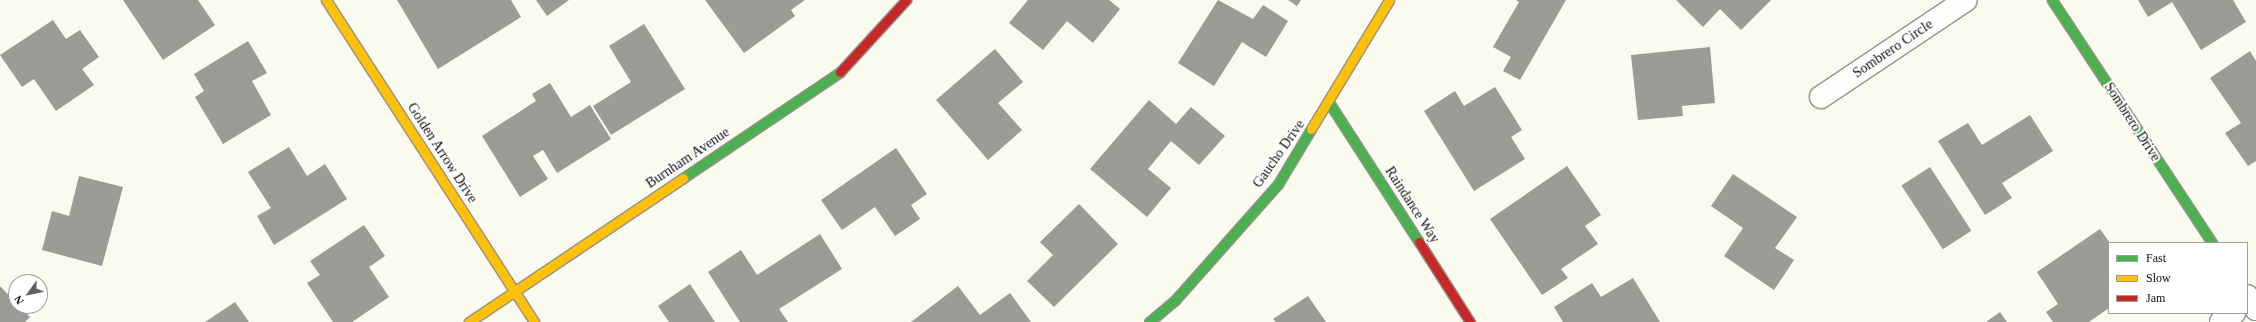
<!DOCTYPE html>
<html>
<head>
<meta charset="utf-8">
<style>
  body { margin:0 }
  #map { position:relative; width:2256px; height:322px; overflow:hidden; background:#fafaef; font-family:Georgia,serif }
  div>[style] { position:absolute }
  [style*='--x'] { left:calc(var(--x)*1px); top:calc(var(--y)*1px); width:calc(var(--w)*1px); rotate:calc(var(--a)*1deg) }
  .building>* { inset:0; background:#9c9b95; transform-origin:0 0 }
  .roads { filter:drop-shadow(1px 0 #93938e) drop-shadow(-1px 0 #93938e) drop-shadow(0 1px #93938e) drop-shadow(0 -1px #93938e) }
  .street>* { height:22px; margin:-11px; padding:0 11px; transform-origin:11px; border-radius:11px; background:#fefefd }
  .fast>* { height:9px; margin:-4.5px; padding:0 4.5px; transform-origin:4.5px; border-radius:4.5px; background:#4caf50 }
  .slow>* { height:9px; margin:-4.5px; padding:0 4.5px; transform-origin:4.5px; border-radius:4.5px; background:#ffc107 }
  .jam>* { height:9px; margin:-4.5px; padding:0 4.5px; transform-origin:4.5px; border-radius:4.5px; background:#c62828 }
  span { translate:-50% -50%; white-space:nowrap; text-align:center; line-height:1.15; -webkit-text-stroke:4px #fff; paint-order:stroke }
  .street-label { font-size:14px; color:#0c0c0c }
  .legend { position:absolute; left:2108px; top:242px; width:140px; height:72px; box-sizing:border-box; background:#fff; border:1px solid #9e9e9e; margin:0; padding:5px 7px; list-style:none; font-size:12px; color:#0c0c0c }
  .legend li { display:flex; align-items:center; gap:8px; height:20px }
  .legend b { width:20px; border:1px solid #9e9e9e }
  .north { position:absolute; left:8px; top:274px; width:40px; height:40px; box-sizing:border-box; background:#fff; border:1px solid #9e9e9e; border-radius:50%; rotate:237deg; font-size:11px; font-weight:700; line-height:16px; text-align:center; color:#0c0c0c }
  .north::after { content:''; display:block; margin:auto; width:14px; height:18px; background:#5f5f5b; clip-path:polygon(50% 0,100% 100%,50% 72%,0 100%) }
</style>
</head>
<body>
<div id="map">
  <div class="building">
    <div style="clip-path:polygon(123px 0,198px 0,215px 25px,163px 60px)"></div>
    <div style="clip-path:polygon(397px 0,511px 0,521px 17px,438px 69px)"></div>
    <div style="clip-path:polygon(536px 0,569px 0,547px 16px)"></div>
    <div style="clip-path:polygon(705px 0,805px 0,791px 10px,795px 16px,744px 53px)"></div>
    <div style="clip-path:polygon(1028px 0,1109px 0,1120px 9px,1093px 43px,1067px 21px,1043px 50px,1009px 23px)"></div>
    <div style="clip-path:polygon(1218px 0,1253px 19px,1263px 5px,1288px 21px,1266px 57px,1242px 42px,1214px 86px,1178px 63px)"></div>
    <div style="clip-path:polygon(1288px 0,1301px 0,1297px 6px)"></div>
    <div style="clip-path:polygon(1516px 0,1566px 0,1520px 80px,1503px 71px,1511px 57px,1493px 47px,1519px 2px)"></div>
    <div style="clip-path:polygon(1676px 0,1771px 0,1741px 30px,1720px 9px,1703px 27px)"></div>
    <div style="clip-path:polygon(2138px 0,2233px 0,2246px 22px,2201px 50px,2172px 2px,2148px 17px)"></div>
    <div style="clip-path:polygon(53px 20px,66px 39px,80px 30px,99px 57px,82px 69px,94px 85px,56px 111px,34px 79px,22px 87px,0 55px)"></div>
    <div style="clip-path:polygon(644px 24px,685px 89px,611px 135px,593px 106px,631px 82px,609px 46px)"></div>
    <div style="clip-path:polygon(248px 41px,267px 73px,252px 81px,271px 115px,223px 144px,195px 97px,204px 91px,194px 74px)"></div>
    <div style="clip-path:polygon(1710px 47px,1715px 103px,1682px 106px,1683px 116px,1638px 120px,1631px 55px)"></div>
    <div style="clip-path:polygon(995px 49px,1023px 82px,998px 103px,1022px 130px,988px 160px,936px 100px)"></div>
    <div style="clip-path:polygon(2250px 51px,2256px 61px,2256px 161px,2248px 166px,2225px 133px,2241px 123px,2210px 78px)"></div>
    <div style="clip-path:polygon(550px 83px,571px 117px,590px 105px,611px 139px,557px 173px,543px 150px,533px 156px,548px 179px,520px 197px,482px 136px,536px 101px,532px 94px)"></div>
    <div style="clip-path:polygon(1495px 87px,1522px 130px,1511px 137px,1525px 159px,1474px 191px,1424px 111px,1455px 91px,1464px 106px)"></div>
    <div style="clip-path:polygon(1149px 100px,1176px 124px,1191px 107px,1225px 136px,1199px 165px,1171px 141px,1148px 169px,1171px 188px,1147px 217px,1090px 169px)"></div>
    <div style="clip-path:polygon(2030px 115px,2053px 151px,2002px 183px,2012px 198px,1985px 215px,1938px 141px,1968px 123px,1982px 145px)"></div>
    <div style="clip-path:polygon(289px 147px,307px 176px,325px 164px,347px 199px,274px 245px,257px 216px,271px 208px,248px 172px)"></div>
    <div style="clip-path:polygon(896px 148px,927px 194px,911px 205px,920px 219px,895px 236px,875px 207px,842px 230px,821px 200px)"></div>
    <div style="clip-path:polygon(1567px 166px,1601px 215px,1585px 226px,1598px 244px,1561px 269px,1568px 278px,1542px 295px,1490px 219px)"></div>
    <div style="left:1930px;top:167px;width:76px;height:34px;rotate:57deg"></div>
    <div style="clip-path:polygon(1733px 174px,1797px 217px,1775px 248px,1794px 260px,1774px 290px,1724px 256px,1743px 228px,1711px 206px)"></div>
    <div style="clip-path:polygon(79px 176px,123px 187px,102px 266px,42px 250px,52px 211px,69px 216px)"></div>
    <div style="clip-path:polygon(1079px 204px,1118px 244px,1054px 307px,1027px 281px,1053px 255px,1040px 242px)"></div>
    <div style="clip-path:polygon(364px 225px,385px 256px,369px 267px,389px 297px,352px 322px,333px 322px,307px 283px,320px 275px,310px 261px)"></div>
    <div style="clip-path:polygon(2100px 229px,2110px 243px,2109px 308px,2089px 322px,2053px 322px,2046px 312px,2058px 304px,2037px 272px)"></div>
    <div style="clip-path:polygon(820px 234px,842px 269px,779px 309px,788px 322px,740px 322px,708px 272px,741px 250px,757px 275px)"></div>
    <div style="clip-path:polygon(1633px 278px,1660px 322px,1563px 322px,1554px 307px,1592px 283px,1601px 297px)"></div>
    <div style="clip-path:polygon(690px 284px,715px 322px,669px 322px,658px 306px)"></div>
    <div style="clip-path:polygon(0 286px,30px 317px,25px 322px,0 322px)"></div>
    <div style="clip-path:polygon(958px 286px,980px 315px,1010px 293px,1031px 322px,911px 322px)"></div>
    <div style="clip-path:polygon(1308px 296px,1326px 322px,1276px 322px,1273px 319px)"></div>
    <div style="clip-path:polygon(235px 302px,249px 322px,205px 322px)"></div>
    <div style="clip-path:polygon(2000px 312px,2007px 322px,1986px 322px)"></div>
  </div>
  <div class="roads">
    <div class="street">
      <div style="--x:1821;--y:97;--w:174;--a:-33.8"></div>
      <div style="--x:2247;--y:296;--w:16;--a:55"></div>
      <div style="--x:2221;--y:322;--w:16;--a:-35"></div>
    </div>
    <div class="fast">
      <div style="--x:2052;--y:0;--w:291;--a:56.6"></div>
      <div style="--x:1330;--y:104;--w:164;--a:57.2"></div>
      <div style="--x:683;--y:178;--w:189;--a:-34"></div>
      <div style="--x:1149;--y:322;--w:35;--a:-40"></div>
      <div style="--x:1176;--y:299;--w:154;--a:-48.4"></div>
      <div style="--x:1278;--y:184;--w:64;--a:-59"></div>
    </div>
    <div class="slow">
      <div style="--x:326;--y:0;--w:383;--a:57.1"></div>
      <div style="--x:1311;--y:129;--w:151;--a:-58.8"></div>
      <div style="--x:469;--y:322;--w:258;--a:-33.9"></div>
    </div>
    <div class="jam">
      <div style="--x:840;--y:72;--w:98;--a:-47.5"></div>
      <div style="--x:1419;--y:242;--w:95;--a:57.5"></div>
    </div>
  </div>
  <div class="street-label">
    <span style="left:1893px;top:49px;rotate:-34deg">Sombrero Circle</span>
    <span style="left:2132px;top:122px;rotate:57deg">Sombrero Drive</span>
    <span style="left:442px;top:153px;rotate:57deg">Golden Arrow Drive</span>
    <span style="left:1279px;top:154px;rotate:-55deg">Gaucho Drive</span>
    <span style="left:688px;top:158px;rotate:-34deg">Burnham Avenue</span>
    <span style="left:1412px;top:205px;rotate:57deg">Raindance Way</span>
  </div>
  <ul class="legend">
  <li><b style="height:5px;background:#4caf50"></b>Fast</li>
  <li><b style="height:5px;background:#ffc107"></b>Slow</li>
  <li><b style="height:5px;background:#c62828"></b>Jam</li>
  </ul>
  <div class="north">N</div>
</div>
</body>
</html>
